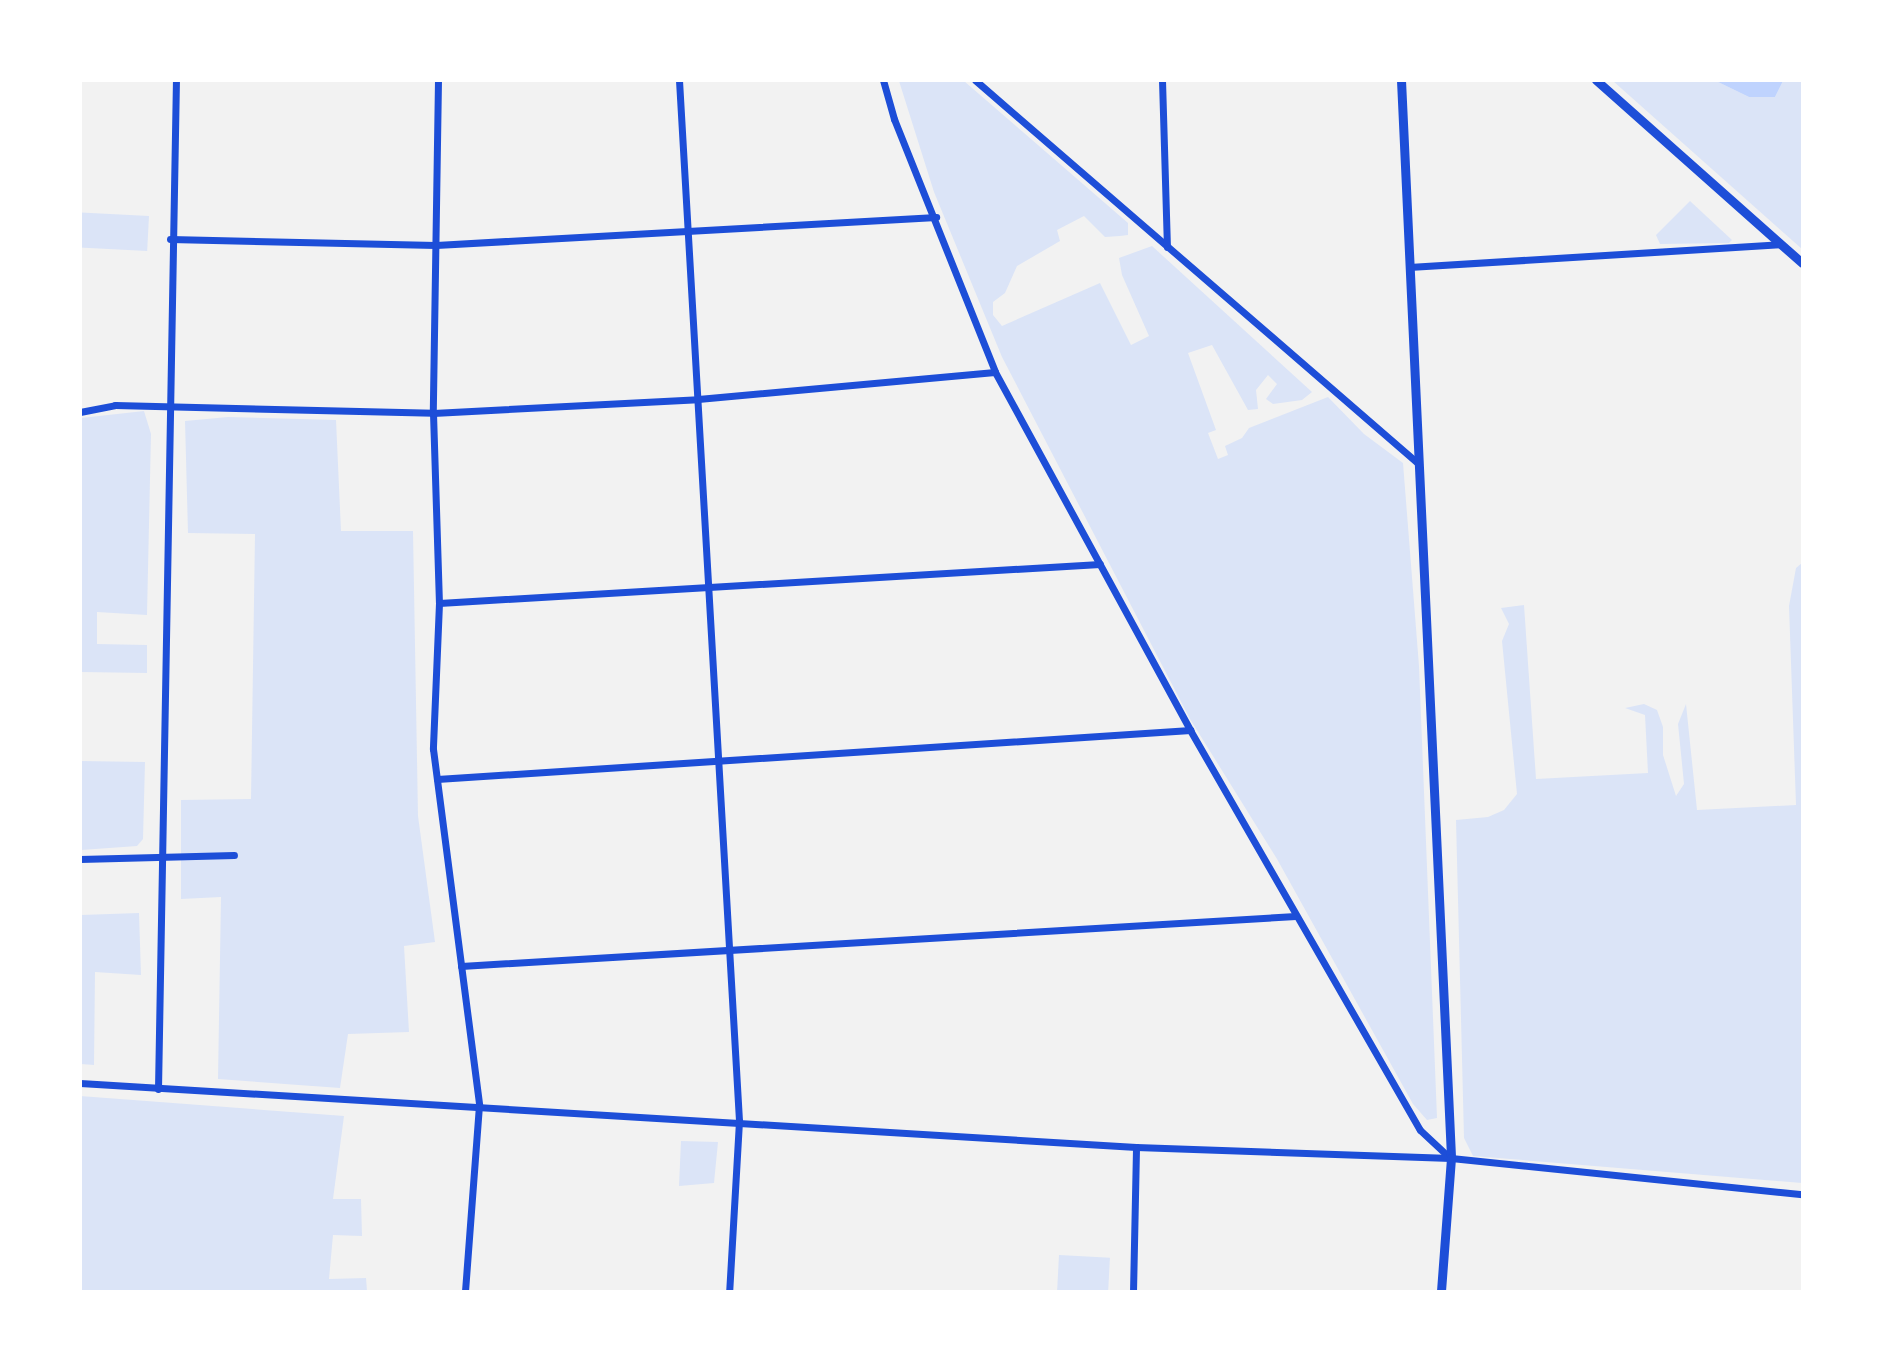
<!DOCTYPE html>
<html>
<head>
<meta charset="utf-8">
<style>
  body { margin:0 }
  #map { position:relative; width:1883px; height:1372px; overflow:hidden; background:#f2f2f2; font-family:Roboto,sans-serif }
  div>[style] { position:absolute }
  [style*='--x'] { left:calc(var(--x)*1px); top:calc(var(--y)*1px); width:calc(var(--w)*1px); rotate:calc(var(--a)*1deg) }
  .green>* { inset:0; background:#dbe4f7; transform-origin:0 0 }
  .water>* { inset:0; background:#bfd3fe }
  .minor>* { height:7px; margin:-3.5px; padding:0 3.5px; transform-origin:3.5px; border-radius:3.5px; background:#1d4ed8 }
  .tertiary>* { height:9px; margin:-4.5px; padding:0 4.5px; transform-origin:4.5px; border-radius:4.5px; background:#1d4ed8 }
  span { translate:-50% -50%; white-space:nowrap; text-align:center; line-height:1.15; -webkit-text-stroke:6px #fff; paint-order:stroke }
  .frame { position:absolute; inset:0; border:82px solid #fff; pointer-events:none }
</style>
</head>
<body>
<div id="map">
  <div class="green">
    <div style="clip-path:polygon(899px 81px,964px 81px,1128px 223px,1128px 235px,1120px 236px,1105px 237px,1084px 216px,1057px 230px,1060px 241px,1017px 266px,1005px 293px,993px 302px,993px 315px,1002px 326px,1100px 283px,1131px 345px,1149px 336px,1122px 275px,1119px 258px,1152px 246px,1312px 392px,1302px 400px,1273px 404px,1266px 399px,1277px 384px,1268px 375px,1256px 390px,1258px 409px,1248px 410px,1212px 345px,1188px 353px,1216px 430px,1208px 433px,1218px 459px,1228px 455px,1225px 446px,1242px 438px,1249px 428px,1328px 397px,1364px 434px,1403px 463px,1419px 666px,1437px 1118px,1427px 1120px,1413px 1104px,1277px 859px,1190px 719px,1002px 357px,934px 192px)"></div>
    <div style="clip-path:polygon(1613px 81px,1716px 81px,1749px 97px,1775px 97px,1783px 81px,1802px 81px,1802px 249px)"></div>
    <div style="clip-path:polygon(1690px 201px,1732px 240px,1729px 243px,1660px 244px,1656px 235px)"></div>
    <div style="left:149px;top:216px;width:35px;height:68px;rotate:93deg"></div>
    <div style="clip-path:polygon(144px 411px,151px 434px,147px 615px,97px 612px,97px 644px,147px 645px,147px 673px,81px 672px,81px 418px)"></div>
    <div style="clip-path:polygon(228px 417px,336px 420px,341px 531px,413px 531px,418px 816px,435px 942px,404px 946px,409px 1032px,348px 1034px,340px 1088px,218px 1079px,221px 897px,181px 899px,181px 800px,251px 799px,255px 534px,188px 533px,185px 421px)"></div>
    <div style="clip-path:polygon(1802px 563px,1802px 1183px,1473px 1156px,1464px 1138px,1456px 820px,1488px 817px,1504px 810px,1517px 794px,1502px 641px,1509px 624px,1501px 608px,1524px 605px,1536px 779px,1648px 773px,1645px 715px,1625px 708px,1644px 704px,1657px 710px,1663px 727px,1663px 755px,1676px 796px,1684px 784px,1678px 724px,1686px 704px,1697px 810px,1796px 805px,1789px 606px,1796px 568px)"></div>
    <div style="clip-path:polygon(80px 761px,145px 762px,143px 839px,137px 846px,81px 850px)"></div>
    <div style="clip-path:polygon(139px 913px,141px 975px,95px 972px,94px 1065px,81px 1064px,81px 915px)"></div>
    <div style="clip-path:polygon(80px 1096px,344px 1116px,333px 1199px,361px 1199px,362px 1236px,333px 1235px,329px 1279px,366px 1278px,367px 1291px,81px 1291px)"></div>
    <div style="clip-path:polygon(681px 1141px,718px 1142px,714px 1183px,679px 1186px)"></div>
    <div style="left:1059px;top:1255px;width:51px;height:36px;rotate:3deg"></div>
  </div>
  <div class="water">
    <div style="clip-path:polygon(1716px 81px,1783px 81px,1775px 97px,1749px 97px)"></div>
  </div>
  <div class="minor">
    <div style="--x:438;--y:80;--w:333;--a:90.9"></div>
    <div style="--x:433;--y:413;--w:190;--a:88.2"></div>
    <div style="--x:439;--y:603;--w:146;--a:92.4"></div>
    <div style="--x:433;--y:749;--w:359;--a:82.6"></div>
    <div style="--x:479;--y:1105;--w:188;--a:94.3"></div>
    <div style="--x:679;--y:80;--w:1043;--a:86.7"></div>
    <div style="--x:739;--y:1121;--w:171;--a:93.3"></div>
    <div style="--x:883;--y:80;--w:41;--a:74.2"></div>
    <div style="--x:894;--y:119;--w:272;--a:68.2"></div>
    <div style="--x:995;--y:372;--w:408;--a:61.4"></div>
    <div style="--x:1190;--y:730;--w:461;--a:60.1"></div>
    <div style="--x:1420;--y:1130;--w:41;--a:43"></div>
    <div style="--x:975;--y:80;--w:587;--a:40.86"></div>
    <div style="--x:1162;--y:80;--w:167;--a:88.3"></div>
    <div style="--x:170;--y:239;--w:266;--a:1.3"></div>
    <div style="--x:436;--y:245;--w:501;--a:-3.21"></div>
    <div style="--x:1409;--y:267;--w:373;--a:-3.5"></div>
    <div style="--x:80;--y:412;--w:36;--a:-11"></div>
    <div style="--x:115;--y:405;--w:318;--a:1.4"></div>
    <div style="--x:433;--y:413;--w:265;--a:-3"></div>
    <div style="--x:698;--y:399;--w:298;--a:-5.2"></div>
    <div style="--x:439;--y:603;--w:662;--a:-3.38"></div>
    <div style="--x:437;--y:779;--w:755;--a:-3.72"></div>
    <div style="--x:80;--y:859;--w:154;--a:-1.5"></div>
    <div style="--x:461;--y:966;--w:836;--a:-3.43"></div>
    <div style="--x:80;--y:1083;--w:1058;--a:3.47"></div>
    <div style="--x:1136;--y:1147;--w:315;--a:2"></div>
    <div style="--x:1451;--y:1158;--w:353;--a:5.9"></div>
    <div style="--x:158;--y:1089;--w:1009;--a:-88.98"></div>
    <div style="--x:1133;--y:1292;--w:145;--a:-88.8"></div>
  </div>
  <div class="tertiary">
    <div style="--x:1401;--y:80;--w:1079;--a:87.34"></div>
    <div style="--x:1451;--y:1158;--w:134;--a:94.3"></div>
    <div style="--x:1596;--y:80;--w:276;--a:41.6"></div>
  </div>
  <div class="frame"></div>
</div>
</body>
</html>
